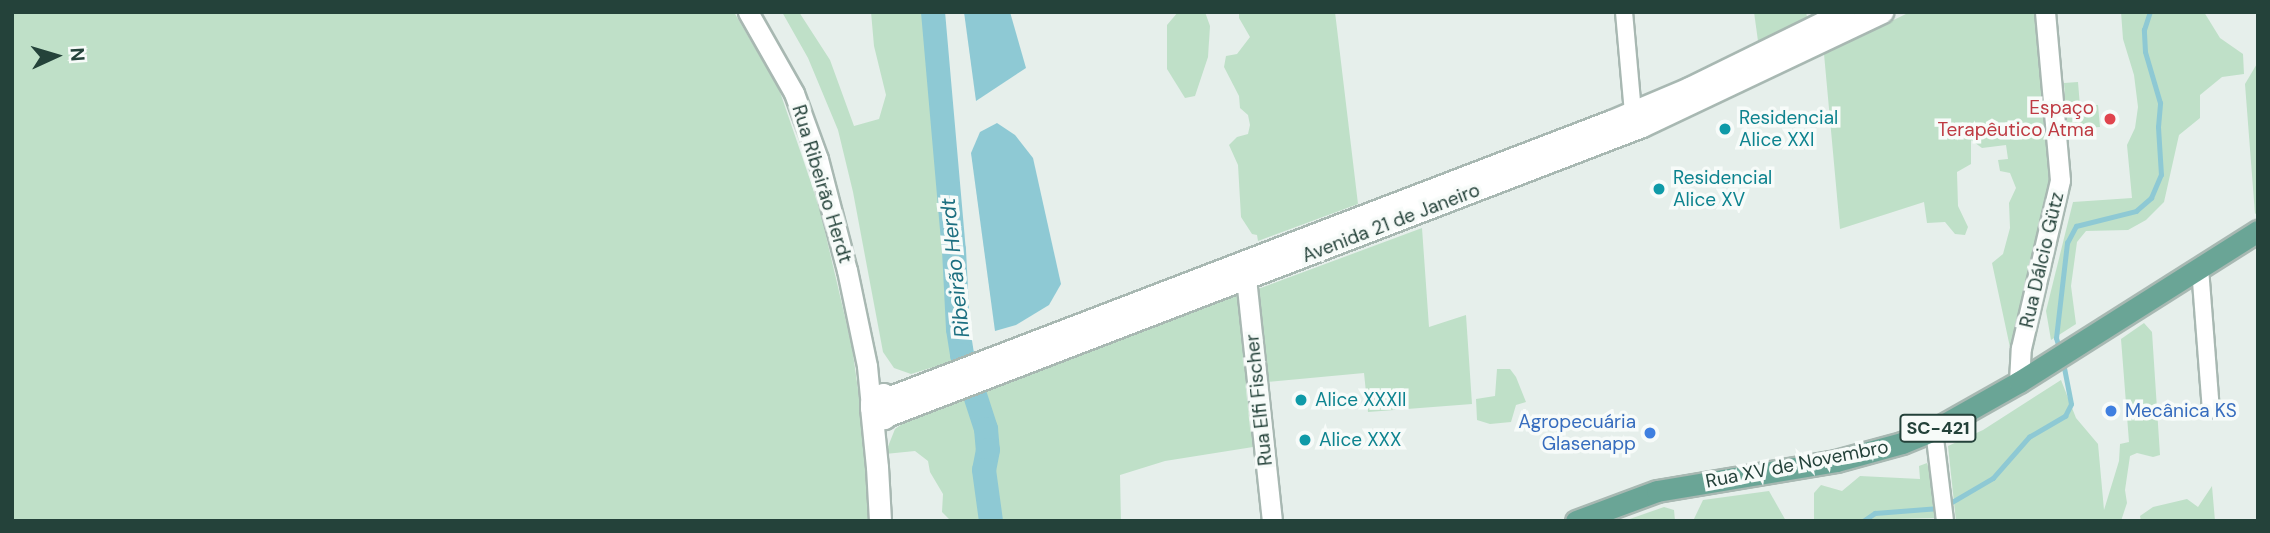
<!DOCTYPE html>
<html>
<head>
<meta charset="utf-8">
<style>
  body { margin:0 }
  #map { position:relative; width:2270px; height:533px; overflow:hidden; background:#e6efeb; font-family:"DM Sans",sans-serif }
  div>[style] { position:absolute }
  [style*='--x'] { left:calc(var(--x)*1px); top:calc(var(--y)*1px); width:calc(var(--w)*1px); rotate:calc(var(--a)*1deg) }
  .green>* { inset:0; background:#bfe0c8 }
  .water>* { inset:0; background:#8ec9d4 }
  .stream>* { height:4.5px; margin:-2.25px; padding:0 2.25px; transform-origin:2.25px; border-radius:2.25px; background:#8ec9d4 }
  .river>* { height:24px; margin:-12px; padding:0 12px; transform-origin:12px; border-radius:12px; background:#8ec9d4 }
  .roads { filter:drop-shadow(2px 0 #a8b8b2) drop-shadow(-2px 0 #a8b8b2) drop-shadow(0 2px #a8b8b2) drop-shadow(0 -2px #a8b8b2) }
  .minor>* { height:16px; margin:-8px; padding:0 8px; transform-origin:8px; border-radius:8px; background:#fff }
  .tertiary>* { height:19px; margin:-9.5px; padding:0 9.5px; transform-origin:9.5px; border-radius:9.5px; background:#fff }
  .secondary>* { height:21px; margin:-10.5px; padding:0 10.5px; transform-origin:10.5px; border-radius:10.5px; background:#fff }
  .primary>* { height:21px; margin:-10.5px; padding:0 10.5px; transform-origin:10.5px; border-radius:10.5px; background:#6aa596 }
  .dots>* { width:19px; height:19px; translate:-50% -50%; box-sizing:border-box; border:4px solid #f7fbf9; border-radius:50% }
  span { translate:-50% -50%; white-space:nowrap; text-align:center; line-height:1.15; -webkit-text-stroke:7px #f7fbf9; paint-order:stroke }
  .shield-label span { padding:2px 5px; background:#f7fbf9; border:2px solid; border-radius:5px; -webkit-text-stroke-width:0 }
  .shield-label { font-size:18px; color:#24423a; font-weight:700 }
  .health-label { font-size:19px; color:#be3a42 }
  .right { translate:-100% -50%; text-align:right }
  .culture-label { font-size:19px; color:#0d838f }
  .left { translate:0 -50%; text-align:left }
  .street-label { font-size:19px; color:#24423a }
  .shop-label { font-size:19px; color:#366cbe }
  .water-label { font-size:21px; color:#1c6f80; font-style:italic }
  .frame { position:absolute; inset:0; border:14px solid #24423a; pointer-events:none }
  .north { position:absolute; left:21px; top:21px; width:70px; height:70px; -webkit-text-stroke:5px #f7fbf9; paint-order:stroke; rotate:86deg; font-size:19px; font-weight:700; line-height:28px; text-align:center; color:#24423a }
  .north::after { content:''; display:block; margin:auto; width:24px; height:32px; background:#24423a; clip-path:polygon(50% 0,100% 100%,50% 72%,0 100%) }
</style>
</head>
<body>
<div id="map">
  <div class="green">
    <div style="clip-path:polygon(12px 12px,734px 12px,779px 89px,819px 206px,852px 347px,862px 418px,871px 521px,12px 521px)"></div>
    <div style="clip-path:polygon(782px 12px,799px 12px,830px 60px,854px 126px,879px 119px,886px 95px,874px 46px,871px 12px,932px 12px,940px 115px,951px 146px,961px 233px,959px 278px,973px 355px,911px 374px,894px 368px,883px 352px,853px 192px,838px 130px,808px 58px)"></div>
    <div style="clip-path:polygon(1178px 12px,1205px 12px,1210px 26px,1208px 57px,1195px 96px,1185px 98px,1167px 69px,1167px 25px)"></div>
    <div style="clip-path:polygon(1239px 12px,1335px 12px,1358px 204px,1258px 241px,1257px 235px,1252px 234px,1241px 217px,1238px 165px,1229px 145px,1237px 137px,1248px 134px,1250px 125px,1248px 115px,1240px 108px,1239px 96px,1224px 67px,1226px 56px,1237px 54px,1250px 37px,1239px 18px)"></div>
    <div style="clip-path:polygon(1754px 12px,1806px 12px,1807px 17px,1758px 41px)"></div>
    <div style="clip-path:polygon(1910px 12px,2036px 12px,2051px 178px,2011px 352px,1992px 263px,2003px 254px,2010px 228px,2009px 203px,2016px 188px,2010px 173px,2000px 171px,1998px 160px,2008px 159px,2006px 145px,1982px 148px,1971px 140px,1971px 164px,1957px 172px,1958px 206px,1968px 227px,1965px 235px,1955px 234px,1945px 222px,1927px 223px,1924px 202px,1840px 229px,1824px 54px)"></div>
    <div style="clip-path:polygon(2121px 12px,2204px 12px,2220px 38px,2243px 54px,2244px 74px,2222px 77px,2200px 95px,2200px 118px,2179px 135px,2164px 202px,2146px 220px,2128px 230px,2086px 231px,2077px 242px,2071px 286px,2076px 324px,2051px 340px,2046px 311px,2073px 202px,2132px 198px,2127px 145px,2135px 128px,2138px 107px,2134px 75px,2123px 39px)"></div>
    <div style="clip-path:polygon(2258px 62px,2258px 212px,2255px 214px,2245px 84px)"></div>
    <div style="clip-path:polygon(2078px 82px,2080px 106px,2098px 105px,2100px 127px,2067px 129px,2064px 83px)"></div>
    <div style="clip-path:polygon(1422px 228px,1429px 327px,1466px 315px,1472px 404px,1368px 412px,1364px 373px,1267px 382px,1258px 289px)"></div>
    <div style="clip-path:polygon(1238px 294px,1253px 447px,1165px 461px,1120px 475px,1121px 521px,951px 521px,942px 512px,943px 494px,930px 472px,928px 461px,915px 451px,885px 454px,895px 429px,913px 416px)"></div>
    <div style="clip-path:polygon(2144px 323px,2152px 332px,2160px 455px,2153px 457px,2137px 453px,2130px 456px,2125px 490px,2127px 503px,2121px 521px,1956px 521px,1948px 446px,1983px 430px,2061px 380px,2076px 418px,2098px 444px,2104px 510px,2119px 461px,2120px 444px,2129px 442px,2121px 339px)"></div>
    <div style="clip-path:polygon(1497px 369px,1510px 369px,1516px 377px,1526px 402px,1516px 405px,1511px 422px,1490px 424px,1477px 420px,1476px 399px,1495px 396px)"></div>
    <div style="clip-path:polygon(1927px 463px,1933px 480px,1937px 518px,1814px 521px,1814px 493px,1821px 485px,1842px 491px,1860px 476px,1920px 479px,1919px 466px)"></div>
    <div style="clip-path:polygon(2212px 486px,2215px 521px,2141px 521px,2140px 516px,2153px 507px,2187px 499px,2198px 507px)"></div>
    <div style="clip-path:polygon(1769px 491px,1786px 521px,1693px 521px,1703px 500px)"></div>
    <div style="clip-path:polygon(1664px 507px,1674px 510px,1675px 521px,1624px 521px)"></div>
  </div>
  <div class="water">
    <div style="clip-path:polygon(964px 12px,1010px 12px,1026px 68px,976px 101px)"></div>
    <div style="clip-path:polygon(997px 123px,1015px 135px,1033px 158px,1061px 284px,1049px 305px,1016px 325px,995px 331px,971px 153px,980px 132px)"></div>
  </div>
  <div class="stream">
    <div style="--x:2059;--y:348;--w:10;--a:-107"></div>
    <div style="--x:2056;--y:338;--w:96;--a:-83.4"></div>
    <div style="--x:2067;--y:243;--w:19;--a:-62"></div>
    <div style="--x:2076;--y:226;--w:62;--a:-14"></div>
    <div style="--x:2136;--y:211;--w:20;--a:-41"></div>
    <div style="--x:2151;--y:198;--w:25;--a:-67"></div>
    <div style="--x:2161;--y:175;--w:48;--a:-93.6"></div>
    <div style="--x:2158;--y:127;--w:24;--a:-85"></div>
    <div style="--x:2160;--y:103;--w:53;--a:-106.4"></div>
    <div style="--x:2145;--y:52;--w:22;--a:-93"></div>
    <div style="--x:2144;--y:30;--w:19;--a:-72"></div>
    <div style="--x:1947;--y:505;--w:53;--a:-30.4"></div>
    <div style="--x:1993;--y:478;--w:55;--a:-48.7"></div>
    <div style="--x:2029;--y:437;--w:42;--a:-30.3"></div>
    <div style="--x:2065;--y:416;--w:13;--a:-63"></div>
    <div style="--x:2071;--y:404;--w:42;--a:-101"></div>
    <div style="--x:1863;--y:521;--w:14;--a:-34"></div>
    <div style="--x:1875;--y:513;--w:64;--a:-4.5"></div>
  </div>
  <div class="river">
    <div style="--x:933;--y:12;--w:239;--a:85"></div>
    <div style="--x:954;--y:250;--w:79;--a:87.1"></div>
    <div style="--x:958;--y:329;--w:26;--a:81"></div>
    <div style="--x:962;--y:355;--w:78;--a:72"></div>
    <div style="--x:986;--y:429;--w:21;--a:85"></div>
    <div style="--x:988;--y:450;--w:20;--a:101"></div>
    <div style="--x:984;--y:470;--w:51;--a:82.2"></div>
  </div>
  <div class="roads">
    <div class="minor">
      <div style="--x:1624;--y:12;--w:100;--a:84.9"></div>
      <div style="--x:2200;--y:268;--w:142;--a:85.6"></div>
      <div style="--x:1934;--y:430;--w:92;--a:83.1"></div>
    </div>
    <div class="tertiary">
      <div style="--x:748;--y:12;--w:93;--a:60.4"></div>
      <div style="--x:794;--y:93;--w:70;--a:70"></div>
      <div style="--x:818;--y:159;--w:115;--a:75.4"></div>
      <div style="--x:847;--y:270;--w:98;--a:78.2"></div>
      <div style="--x:867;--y:366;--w:41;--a:84.4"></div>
      <div style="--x:1246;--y:278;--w:244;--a:83.9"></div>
      <div style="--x:2019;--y:382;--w:34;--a:-87"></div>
      <div style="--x:2021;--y:348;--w:172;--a:-76.9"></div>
      <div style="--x:2060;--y:180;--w:169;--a:-95.1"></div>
    </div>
    <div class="secondary">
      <div style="--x:890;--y:397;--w:772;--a:-20.95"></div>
      <div style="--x:1611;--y:121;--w:85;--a:-22.9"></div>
      <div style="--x:1689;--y:88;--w:173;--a:-26.1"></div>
      <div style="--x:871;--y:407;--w:7;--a:74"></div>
      <div style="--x:873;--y:414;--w:12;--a:20"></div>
      <div style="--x:884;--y:418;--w:11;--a:-38"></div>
      <div style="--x:893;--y:411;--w:8;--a:-83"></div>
      <div style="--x:894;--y:403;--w:14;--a:-141"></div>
      <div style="--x:883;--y:394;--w:15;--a:143"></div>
      <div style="--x:871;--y:403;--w:4;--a:90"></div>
      <div style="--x:871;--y:407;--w:60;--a:84.3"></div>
      <div style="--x:877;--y:467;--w:54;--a:86.8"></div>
      <div style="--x:891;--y:414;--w:804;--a:-20.98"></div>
      <div style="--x:1642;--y:126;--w:266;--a:-25.4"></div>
    </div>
    <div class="primary">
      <div style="--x:1576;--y:521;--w:86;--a:-20.3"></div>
      <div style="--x:1657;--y:491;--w:181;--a:-9.5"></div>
      <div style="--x:1836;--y:461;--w:68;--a:-15.3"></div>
      <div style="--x:1902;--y:443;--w:35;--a:-22"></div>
      <div style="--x:1934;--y:430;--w:98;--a:-29.5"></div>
      <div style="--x:2019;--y:382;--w:283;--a:-32.3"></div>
    </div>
  </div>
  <div class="dots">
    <div style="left:2110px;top:119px;background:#e0444e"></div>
    <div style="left:1725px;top:129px;background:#0f9aa8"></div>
    <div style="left:1659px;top:189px;background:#0f9aa8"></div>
    <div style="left:1301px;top:400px;background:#0f9aa8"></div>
    <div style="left:2111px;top:411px;background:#3f7fe0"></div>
    <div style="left:1650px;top:433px;background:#3f7fe0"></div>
    <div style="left:1305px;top:440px;background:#0f9aa8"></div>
  </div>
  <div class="shield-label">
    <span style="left:1938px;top:428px">SC-421</span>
  </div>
  <div class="health-label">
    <span class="right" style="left:2094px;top:119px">Espaço<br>Terapêutico Atma</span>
  </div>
  <div class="culture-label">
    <span class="left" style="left:1739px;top:129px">Residencial<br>Alice XXI</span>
    <span class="left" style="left:1673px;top:189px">Residencial<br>Alice XV</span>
    <span class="left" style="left:1315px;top:400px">Alice XXXII</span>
    <span class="left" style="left:1319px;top:440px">Alice XXX</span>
  </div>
  <div class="street-label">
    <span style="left:822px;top:184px;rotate:73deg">Rua Ribeirão Herdt</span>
    <span style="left:1391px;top:223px;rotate:-21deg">Avenida 21 de Janeiro</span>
    <span style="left:2042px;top:260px;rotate:-77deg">Rua Dálcio Gütz</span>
    <span style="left:1259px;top:400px;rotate:-96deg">Rua Elfi Fischer</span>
    <span style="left:1797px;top:464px;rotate:-11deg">Rua XV de Novembro</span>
  </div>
  <div class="shop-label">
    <span class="left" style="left:2125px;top:411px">Mecânica KS</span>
    <span class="right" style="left:1636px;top:433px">Agropecuária<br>Glasenapp</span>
  </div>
  <div class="water-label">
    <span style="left:955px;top:268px;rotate:-96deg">Ribeirão Herdt</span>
  </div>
  <div class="frame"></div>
  <div class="north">N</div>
</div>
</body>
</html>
